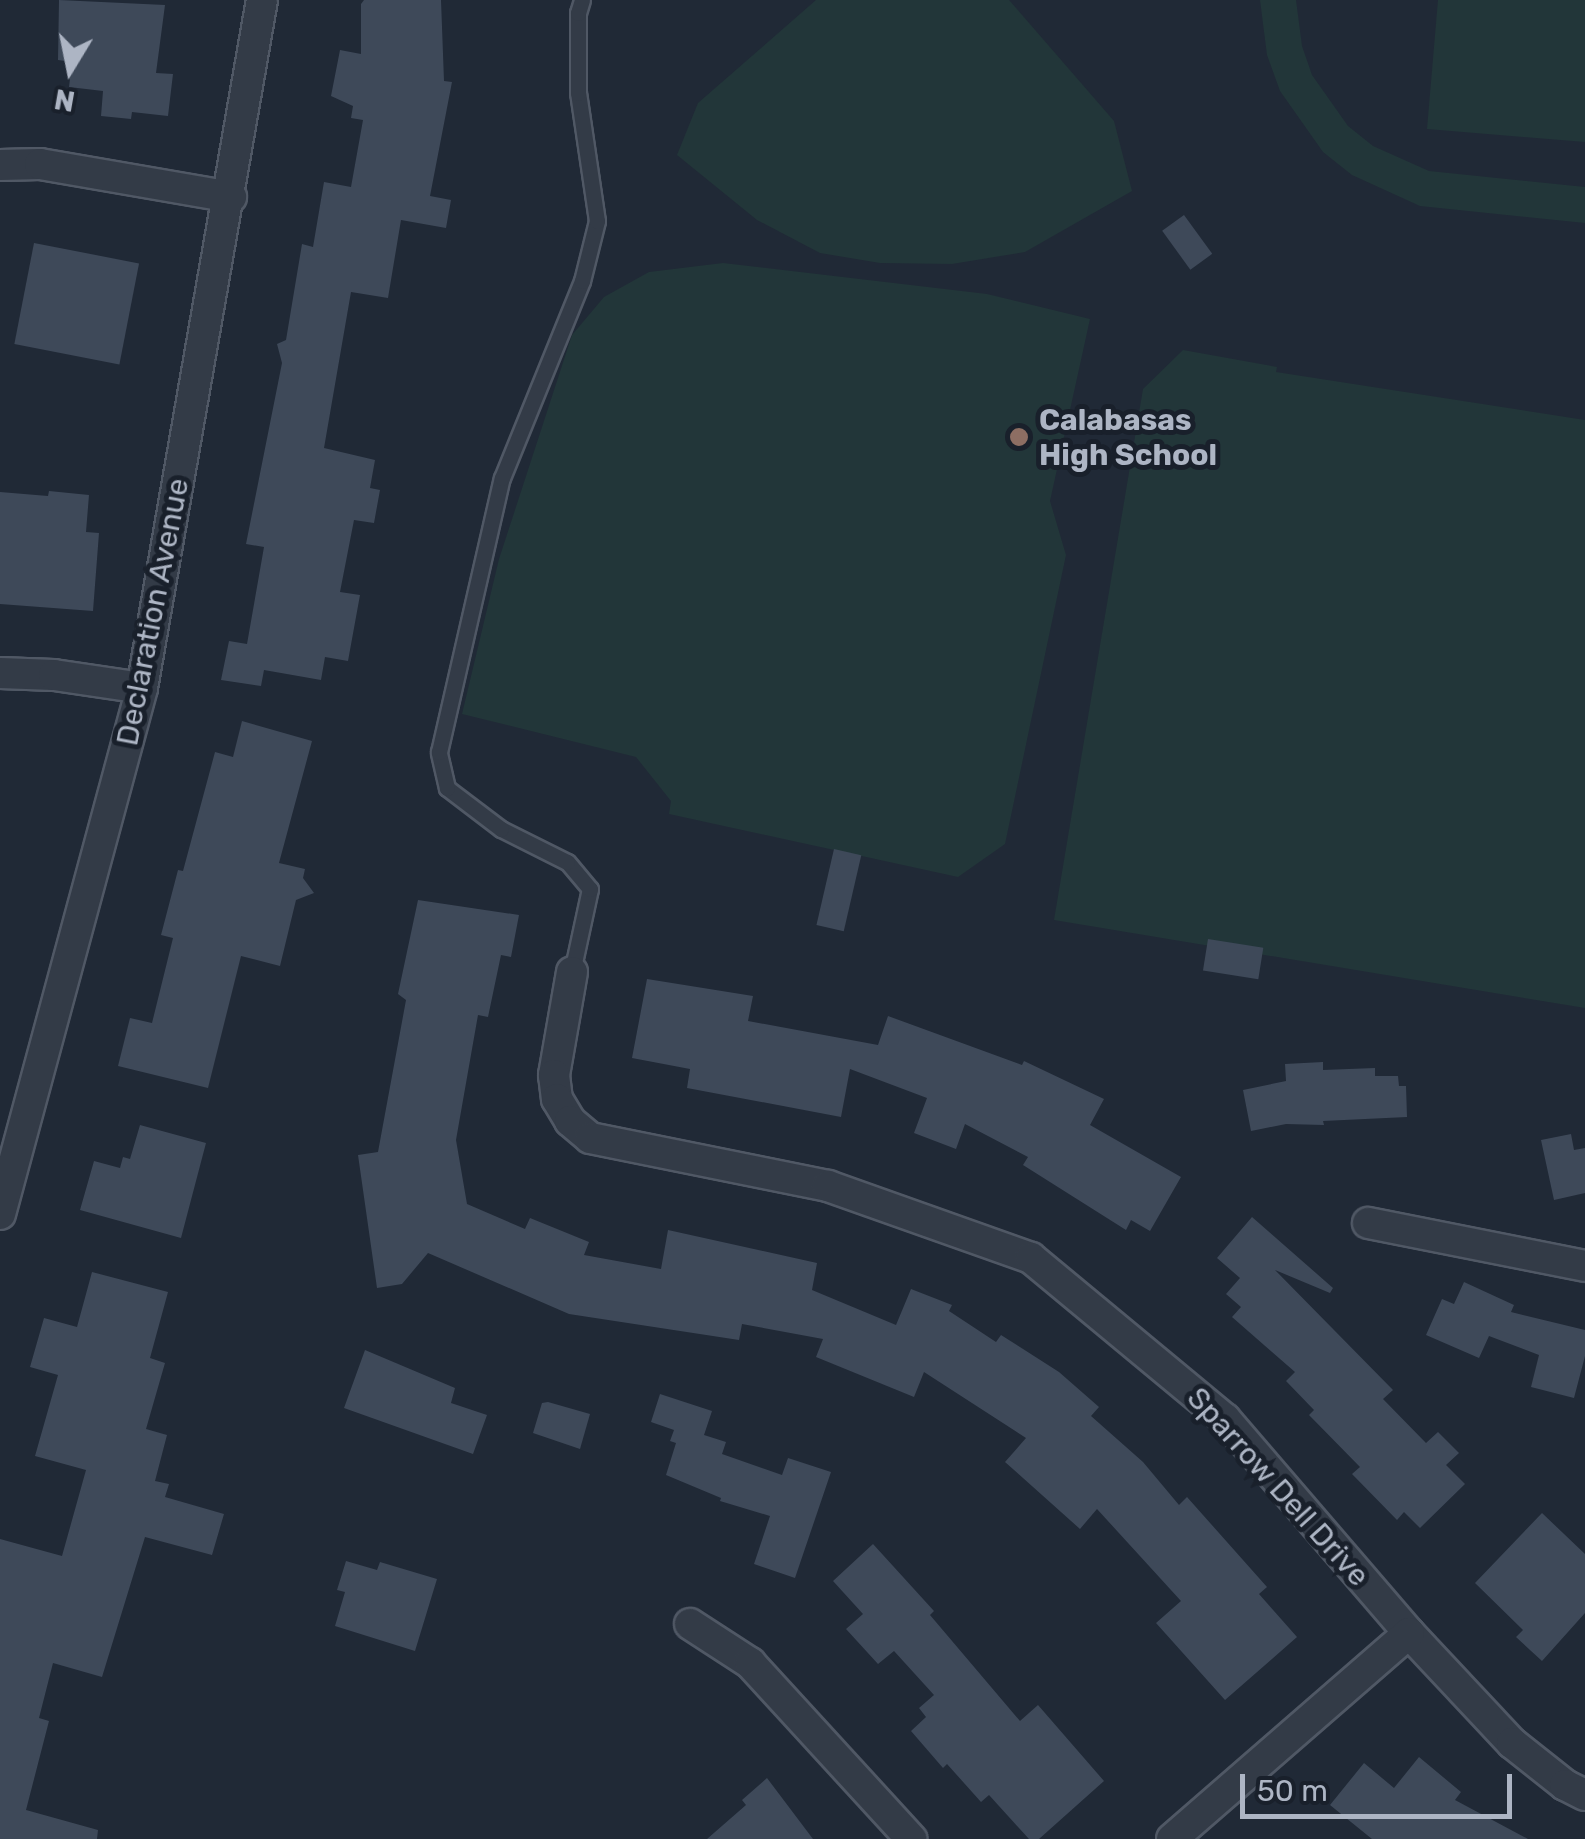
<!DOCTYPE html>
<html>
<head>
<meta charset="utf-8">
<style>
  body { margin:0 }
  #map { position:relative; width:1585px; height:1839px; overflow:hidden; background:#202936; font-family:Rubik,sans-serif }
  div>[style] { position:absolute }
  [style*='--x'] { left:calc(var(--x)*1px); top:calc(var(--y)*1px); width:calc(var(--w)*1px); rotate:calc(var(--a)*1deg) }
  .green>* { inset:0; background:#223639 }
  .building>* { inset:0; background:#3e4959; transform-origin:0 0 }
  .roads { filter:drop-shadow(2px 0 #505865) drop-shadow(-2px 0 #505865) drop-shadow(0 2px #505865) drop-shadow(0 -2px #505865) }
  .service>* { height:15px; margin:-7.5px; padding:0 7.5px; transform-origin:7.5px; border-radius:7.5px; background:#333b47 }
  .minor>* { height:30px; margin:-15px; padding:0 15px; transform-origin:15px; border-radius:15px; background:#333b47 }
  .dots>* { width:28px; height:28px; translate:-50% -50%; box-sizing:border-box; border:5px solid #19202b; border-radius:50% }
  span { translate:-50% -50%; white-space:nowrap; text-align:center; line-height:1.15; -webkit-text-stroke:10px #19202b; paint-order:stroke }
  .poi-label { font-size:30px; color:#adb5c4; font-weight:700 }
  .left { translate:0 -50%; text-align:left }
  .street-label { font-size:30px; color:#adb5c4 }
  .north { position:absolute; left:20px; top:20px; width:100px; height:100px; -webkit-text-stroke:8px #19202b; paint-order:stroke; rotate:190deg; font-size:28px; font-weight:700; line-height:40px; text-align:center; color:#adb5c4 }
  .north::after { content:''; display:block; margin:auto; width:35px; height:45px; background:#adb5c4; clip-path:polygon(50% 0,100% 100%,50% 72%,0 100%) }
  .scale { position:absolute; left:1240px; top:1774px; width:272px; height:45px; box-sizing:border-box; border:5px solid #adb5c4; border-top:0; padding-left:12px; font-size:30px; line-height:35px; white-space:nowrap; color:#adb5c4; -webkit-text-stroke:8px #19202b; paint-order:stroke }
</style>
</head>
<body>
<div id="map">
  <div class="green">
    <div style="clip-path:polygon(816px 0,1009px 0,1114px 121px,1132px 191px,1025px 252px,952px 264px,880px 263px,820px 253px,757px 220px,677px 155px,698px 103px)"></div>
    <div style="clip-path:polygon(1260px 0,1296px 0,1302px 46px,1312px 75px,1348px 126px,1373px 146px,1429px 171px,1585px 187px,1585px 223px,1420px 206px,1352px 175px,1323px 152px,1280px 91px,1267px 55px)"></div>
    <div style="clip-path:polygon(1438px 0,1585px 0,1585px 142px,1427px 129px)"></div>
    <div style="clip-path:polygon(723px 263px,987px 294px,1090px 319px,1050px 501px,1066px 555px,1005px 844px,958px 877px,669px 814px,671px 801px,636px 757px,462px 714px,499px 559px,572px 335px,604px 297px,649px 272px)"></div>
    <div style="clip-path:polygon(1183px 350px,1277px 367px,1276px 372px,1585px 420px,1585px 1008px,1054px 920px,1143px 389px)"></div>
  </div>
  <div class="building">
    <div style="clip-path:polygon(59px 0,165px 5px,156px 73px,173px 74px,168px 116px,132px 112px,131px 119px,101px 116px,103px 91px,69px 87px,72px 62px,58px 60px)"></div>
    <div style="clip-path:polygon(364px 0,441px 0,444px 81px,452px 82px,430px 196px,451px 200px,446px 228px,401px 220px,388px 298px,351px 292px,324px 448px,375px 460px,370px 488px,380px 490px,374px 523px,354px 520px,340px 592px,360px 595px,348px 661px,325px 657px,321px 680px,264px 670px,261px 686px,221px 680px,229px 641px,247px 644px,264px 547px,246px 544px,282px 363px,277px 344px,286px 340px,302px 244px,313px 247px,324px 182px,351px 187px,363px 120px,351px 118px,353px 106px,331px 96px,340px 50px,361px 54px,361px 4px)"></div>
    <div style="left:1184px;top:215px;width:48px;height:27px;rotate:54deg"></div>
    <div style="left:34px;top:243px;width:107px;height:103px;rotate:11deg"></div>
    <div style="clip-path:polygon(49px 491px,89px 495px,86px 532px,99px 533px,93px 611px,0 604px,0 492px,48px 496px)"></div>
    <div style="clip-path:polygon(242px 721px,312px 741px,279px 863px,305px 869px,303px 878px,314px 893px,296px 900px,280px 966px,241px 956px,208px 1088px,118px 1066px,130px 1018px,152px 1023px,173px 938px,161px 935px,178px 870px,183px 871px,215px 752px,233px 757px)"></div>
    <div style="left:834px;top:849px;width:28px;height:78px;rotate:13deg"></div>
    <div style="clip-path:polygon(418px 900px,519px 915px,511px 957px,501px 955px,488px 1017px,478px 1015px,456px 1140px,467px 1204px,525px 1229px,530px 1218px,589px 1242px,584px 1255px,661px 1269px,668px 1230px,817px 1263px,812px 1290px,896px 1325px,911px 1289px,952px 1305px,949px 1311px,996px 1342px,1001px 1335px,1059px 1372px,1099px 1407px,1091px 1416px,1143px 1462px,1179px 1505px,1187px 1497px,1267px 1587px,1259px 1594px,1297px 1637px,1225px 1700px,1156px 1623px,1181px 1601px,1097px 1509px,1080px 1529px,1005px 1462px,1026px 1438px,924px 1372px,914px 1397px,816px 1357px,823px 1339px,742px 1324px,739px 1340px,569px 1314px,428px 1253px,402px 1284px,377px 1288px,358px 1155px,378px 1152px,406px 1000px,398px 994px)"></div>
    <div style="left:1208px;top:939px;width:56px;height:32px;rotate:9deg"></div>
    <div style="clip-path:polygon(647px 979px,753px 996px,748px 1021px,878px 1045px,888px 1016px,1022px 1065px,1024px 1061px,1104px 1099px,1090px 1125px,1181px 1177px,1150px 1231px,1131px 1220px,1126px 1230px,1023px 1165px,1028px 1157px,965px 1124px,956px 1149px,914px 1133px,927px 1098px,850px 1069px,841px 1117px,687px 1088px,690px 1069px,632px 1058px)"></div>
    <div style="clip-path:polygon(1323px 1062px,1323px 1070px,1375px 1068px,1375px 1076px,1398px 1076px,1399px 1086px,1406px 1086px,1407px 1117px,1323px 1121px,1324px 1125px,1286px 1124px,1251px 1131px,1243px 1090px,1286px 1081px,1285px 1064px)"></div>
    <div style="clip-path:polygon(140px 1125px,206px 1143px,181px 1238px,80px 1210px,94px 1161px,120px 1168px,123px 1157px,130px 1159px)"></div>
    <div style="clip-path:polygon(1571px 1134px,1574px 1150px,1585px 1148px,1585px 1193px,1554px 1200px,1541px 1140px)"></div>
    <div style="clip-path:polygon(1252px 1217px,1333px 1288px,1330px 1293px,1275px 1270px,1393px 1390px,1383px 1399px,1426px 1443px,1438px 1432px,1459px 1453px,1446px 1465px,1465px 1484px,1420px 1528px,1404px 1512px,1397px 1520px,1352px 1474px,1360px 1467px,1309px 1415px,1314px 1410px,1286px 1381px,1295px 1372px,1232px 1317px,1241px 1307px,1226px 1294px,1240px 1278px,1217px 1258px)"></div>
    <div style="clip-path:polygon(92px 1272px,168px 1292px,150px 1358px,165px 1363px,146px 1429px,167px 1435px,155px 1481px,169px 1484px,165px 1497px,224px 1514px,212px 1555px,145px 1537px,102px 1677px,53px 1663px,39px 1718px,49px 1721px,26px 1810px,98px 1830px,97px 1839px,0 1839px,0 1539px,62px 1556px,86px 1470px,35px 1456px,58px 1375px,30px 1367px,44px 1318px,77px 1327px)"></div>
    <div style="clip-path:polygon(1464px 1282px,1514px 1305px,1511px 1312px,1585px 1330px,1585px 1356px,1574px 1398px,1531px 1387px,1539px 1355px,1489px 1336px,1479px 1358px,1426px 1335px,1442px 1299px,1454px 1304px)"></div>
    <div style="clip-path:polygon(365px 1350px,455px 1388px,451px 1403px,487px 1415px,473px 1454px,344px 1408px)"></div>
    <div style="clip-path:polygon(660px 1394px,712px 1411px,704px 1435px,726px 1442px,722px 1454px,782px 1475px,788px 1458px,831px 1472px,795px 1578px,754px 1564px,770px 1516px,720px 1501px,721px 1498px,666px 1475px,676px 1443px,670px 1441px,674px 1430px,651px 1422px)"></div>
    <div style="clip-path:polygon(548px 1402px,590px 1414px,580px 1449px,533px 1433px,542px 1403px)"></div>
    <div style="clip-path:polygon(1542px 1513px,1585px 1554px,1585px 1613px,1542px 1661px,1516px 1637px,1523px 1630px,1475px 1583px)"></div>
    <div style="clip-path:polygon(873px 1544px,934px 1611px,930px 1615px,1020px 1721px,1038px 1705px,1104px 1781px,1039px 1839px,1029px 1839px,989px 1795px,981px 1802px,947px 1764px,943px 1768px,911px 1731px,926px 1717px,919px 1708px,934px 1695px,894px 1651px,878px 1664px,846px 1629px,863px 1614px,833px 1581px)"></div>
    <div style="clip-path:polygon(346px 1561px,377px 1570px,380px 1562px,437px 1579px,415px 1651px,335px 1626px,345px 1592px,337px 1590px)"></div>
    <div style="clip-path:polygon(1419px 1757px,1461px 1792px,1455px 1800px,1528px 1839px,1372px 1839px,1330px 1805px,1364px 1763px,1394px 1788px)"></div>
    <div style="clip-path:polygon(767px 1778px,813px 1839px,707px 1839px,746px 1805px,742px 1800px)"></div>
  </div>
  <div class="roads">
    <div class="service">
      <div style="--x:572;--y:972;--w:85;--a:-77.8"></div>
      <div style="--x:590;--y:889;--w:35;--a:-130"></div>
      <div style="--x:567;--y:862;--w:74;--a:-153.4"></div>
      <div style="--x:501;--y:829;--w:68;--a:-142.8"></div>
      <div style="--x:447;--y:788;--w:37;--a:-103"></div>
      <div style="--x:439;--y:752;--w:281;--a:-77.1"></div>
      <div style="--x:502;--y:478;--w:213;--a:-67.9"></div>
      <div style="--x:582;--y:281;--w:62;--a:-76"></div>
      <div style="--x:597;--y:221;--w:129;--a:-98.4"></div>
      <div style="--x:578;--y:93;--w:80;--a:-90"></div>
      <div style="--x:578;--y:13;--w:14;--a:-73"></div>
    </div>
    <div class="minor">
      <div style="--x:0;--y:165;--w:40;--a:-1.4"></div>
      <div style="--x:40;--y:164;--w:194;--a:9.8"></div>
      <div style="--x:0;--y:673;--w:54;--a:2.1"></div>
      <div style="--x:54;--y:675;--w:89;--a:8.4"></div>
      <div style="--x:572;--y:972;--w:105;--a:99.9"></div>
      <div style="--x:554;--y:1075;--w:24;--a:83"></div>
      <div style="--x:557;--y:1099;--w:26;--a:59"></div>
      <div style="--x:570;--y:1121;--w:26;--a:40"></div>
      <div style="--x:590;--y:1138;--w:243;--a:11.4"></div>
      <div style="--x:828;--y:1186;--w:215;--a:19.5"></div>
      <div style="--x:1031;--y:1258;--w:252;--a:39.7"></div>
      <div style="--x:1225;--y:1419;--w:282;--a:49.3"></div>
      <div style="--x:1409;--y:1633;--w:151;--a:46.9"></div>
      <div style="--x:1512;--y:1743;--w:68;--a:38.4"></div>
      <div style="--x:1565;--y:1785;--w:22;--a:27"></div>
      <div style="--x:0;--y:1214;--w:545;--a:-74.89"></div>
      <div style="--x:142;--y:688;--w:698;--a:-80.11"></div>
      <div style="--x:1368;--y:1223;--w:221;--a:11.2"></div>
      <div style="--x:690;--y:1624;--w:72;--a:33"></div>
      <div style="--x:750;--y:1663;--w:239;--a:47.5"></div>
      <div style="--x:1172;--y:1839;--w:314;--a:-41"></div>
    </div>
  </div>
  <div class="dots">
    <div style="left:1019px;top:437px;background:#8d6e63"></div>
  </div>
  <div class="poi-label">
    <span class="left" style="left:1039px;top:437px">Calabasas<br>High School</span>
  </div>
  <div class="street-label">
    <span style="left:153px;top:612px;rotate:-79deg">Declaration Avenue</span>
    <span style="left:1278px;top:1487px;rotate:48deg">Sparrow Dell Drive</span>
  </div>
  <div class="north">N</div>
  <div class="scale">50 m</div>
</div>
</body>
</html>
